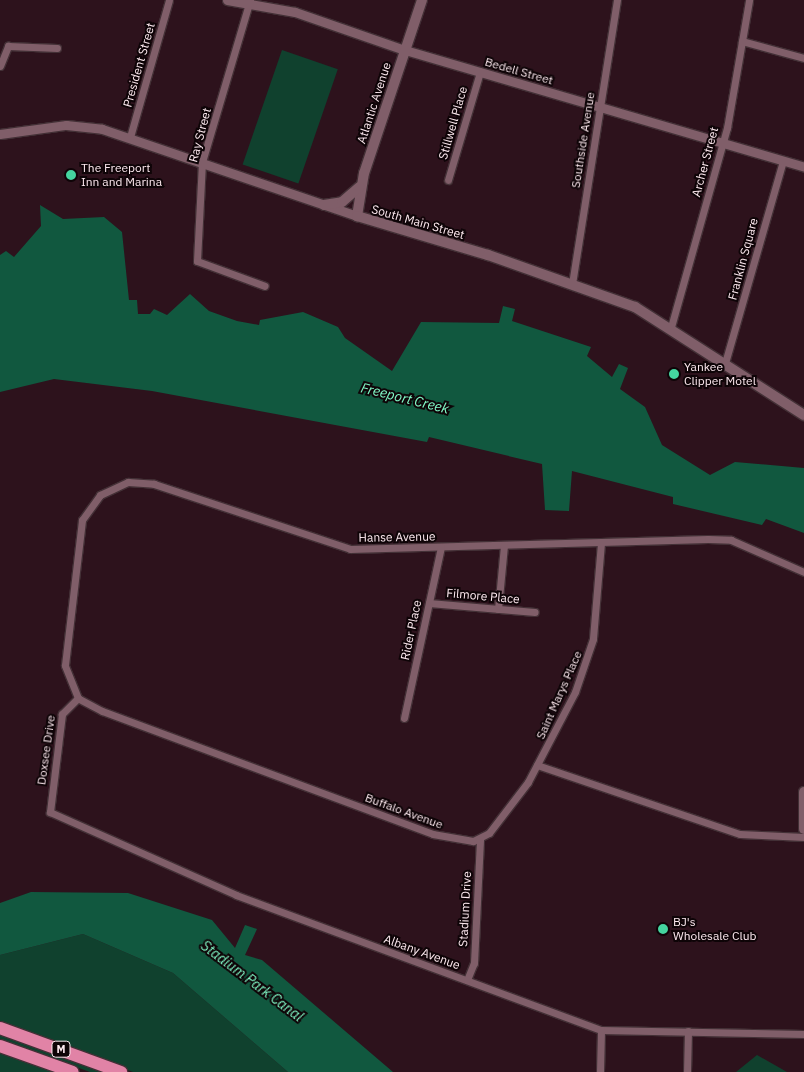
<!DOCTYPE html>
<html>
<head>
<meta charset="utf-8">
<style>
  body { margin:0 }
  #map { position:relative; width:804px; height:1072px; overflow:hidden; background:#2d121c; font-family:"IBM Plex Sans",sans-serif }
  div>[style] { position:absolute }
  [style*='--x'] { left:calc(var(--x)*1px); top:calc(var(--y)*1px); width:calc(var(--w)*1px); rotate:calc(var(--a)*1deg) }
  .green>* { inset:0; background:#10412e; transform-origin:0 0 }
  .water>* { inset:0; background:#11583f }
  .roads { filter:drop-shadow(1px 0 #433036) drop-shadow(-1px 0 #433036) drop-shadow(0 1px #433036) drop-shadow(0 -1px #433036) }
  .minor>* { height:7px; margin:-3.5px; padding:0 3.5px; transform-origin:3.5px; border-radius:3.5px; background:#805e69 }
  .tertiary>* { height:9px; margin:-4.5px; padding:0 4.5px; transform-origin:4.5px; border-radius:4.5px; background:#805e69 }
  .secondary>* { height:10px; margin:-5px; padding:0 5px; transform-origin:5px; border-radius:5px; background:#805e69 }
  .motorway>* { height:12px; margin:-6px; padding:0 6px; transform-origin:6px; border-radius:6px; background:#e183a6 }
  .dots>* { width:14px; height:14px; translate:-50% -50%; box-sizing:border-box; border:2px solid #0e0407; border-radius:50% }
  span { translate:-50% -50%; white-space:nowrap; text-align:center; line-height:1.15; -webkit-text-stroke:4px #0e0407; paint-order:stroke }
  .shield-label span { padding:1px 4px; background:#0e0407; border:1px solid; border-radius:4px; -webkit-text-stroke-width:0 }
  .shield-label { font-size:11px; color:#feeaf0; font-weight:700 }
  .street-label { font-size:12px; color:#feeaf0 }
  .poi-label { font-size:12px; color:#feeaf0 }
  .left { translate:0 -50%; text-align:left }
  .water-label { font-size:14px; color:#81f8c6; font-style:italic }
</style>
</head>
<body>
<div id="map">
  <div class="green">
    <div style="left:282px;top:50px;width:59px;height:121px;rotate:19deg"></div>
    <div style="clip-path:polygon(83px 934px,173px 973px,288px 1072px,133px 1072px,0 1022px,0 955px)"></div>
    <div style="clip-path:polygon(0 1035px,47px 1051px,102px 1072px,90px 1072px,0 1040px)"></div>
    <div style="clip-path:polygon(0 1053px,17px 1059px,54px 1072px,0 1072px)"></div>
    <div style="clip-path:polygon(757px 1055px,787px 1072px,736px 1072px)"></div>
  </div>
  <div class="water">
    <div style="clip-path:polygon(40px 205px,63px 219px,104px 217px,122px 232px,129px 300px,137px 300px,138px 314px,150px 314px,154px 309px,167px 315px,190px 294px,209px 311px,237px 321px,259px 325px,260px 320px,303px 312px,338px 327px,345px 338px,392px 371px,421px 322px,499px 323px,503px 306px,515px 309px,512px 321px,591px 347px,587px 356px,612px 377px,619px 364px,628px 368px,620px 389px,645px 407px,662px 445px,710px 475px,735px 462px,804px 468px,804px 533px,766px 519px,762px 525px,673px 504px,673px 497px,572px 471px,569px 511px,545px 510px,542px 464px,429px 437px,427px 442px,152px 391px,54px 379px,0 392px,0 255px,6px 251px,14px 257px,41px 226px)"></div>
    <div style="clip-path:polygon(31px 892px,128px 893px,212px 920px,235px 948px,245px 925px,257px 929px,245px 955px,262px 960px,393px 1072px,288px 1072px,173px 973px,83px 934px,0 955px,0 903px)"></div>
  </div>
  <div class="roads">
    <div class="minor">
      <div style="--x:250;--y:0;--w:169;--a:106.5"></div>
      <div style="--x:202;--y:162;--w:99;--a:92.9"></div>
      <div style="--x:197;--y:261;--w:72;--a:20.2"></div>
      <div style="--x:742;--y:41;--w:64;--a:15.3"></div>
      <div style="--x:0;--y:66;--w:22;--a:-68"></div>
      <div style="--x:8;--y:46;--w:49;--a:2.3"></div>
      <div style="--x:130;--y:137;--w:142;--a:-74.1"></div>
      <div style="--x:448;--y:180;--w:113;--a:-73.5"></div>
      <div style="--x:572;--y:284;--w:288;--a:-81"></div>
      <div style="--x:671;--y:327;--w:207;--a:-74.3"></div>
      <div style="--x:727;--y:128;--w:130;--a:-80.2"></div>
      <div style="--x:725;--y:363;--w:210;--a:-74"></div>
      <div style="--x:601;--y:543;--w:96;--a:94.8"></div>
      <div style="--x:593;--y:639;--w:56;--a:108.8"></div>
      <div style="--x:575;--y:692;--w:102;--a:117.6"></div>
      <div style="--x:528;--y:782;--w:64;--a:127.4"></div>
      <div style="--x:489;--y:833;--w:18;--a:153"></div>
      <div style="--x:473;--y:841;--w:41;--a:-170.1"></div>
      <div style="--x:433;--y:834;--w:353;--a:-159.6"></div>
      <div style="--x:102;--y:711;--w:27;--a:-152"></div>
      <div style="--x:78;--y:698;--w:35;--a:-112"></div>
      <div style="--x:65;--y:665;--w:146;--a:-83.3"></div>
      <div style="--x:82;--y:520;--w:31;--a:-54"></div>
      <div style="--x:100;--y:495;--w:31;--a:-25"></div>
      <div style="--x:128;--y:482;--w:26;--a:4"></div>
      <div style="--x:154;--y:484;--w:206;--a:18.3"></div>
      <div style="--x:350;--y:549;--w:358;--a:-1.6"></div>
      <div style="--x:708;--y:539;--w:23;--a:2"></div>
      <div style="--x:731;--y:540;--w:80;--a:23.7"></div>
      <div style="--x:429;--y:603;--w:106;--a:4.9"></div>
      <div style="--x:498;--y:609;--w:64;--a:-84.6"></div>
      <div style="--x:78;--y:698;--w:23;--a:135"></div>
      <div style="--x:62;--y:714;--w:99;--a:97"></div>
      <div style="--x:50;--y:812;--w:204;--a:24"></div>
      <div style="--x:236;--y:895;--w:389;--a:20.3"></div>
      <div style="--x:601;--y:1030;--w:203;--a:1.1"></div>
      <div style="--x:404;--y:718;--w:175;--a:-77.8"></div>
      <div style="--x:537;--y:765;--w:214;--a:18.8"></div>
      <div style="--x:740;--y:834;--w:64;--a:2.7"></div>
      <div style="--x:467;--y:980;--w:18;--a:-68"></div>
      <div style="--x:474;--y:963;--w:124;--a:-87.2"></div>
      <div style="--x:600;--y:1072;--w:42;--a:-88.6"></div>
      <div style="--x:687;--y:1072;--w:41;--a:-88.6"></div>
    </div>
    <div class="tertiary">
      <div style="--x:227;--y:0;--w:69;--a:10"></div>
      <div style="--x:295;--y:12;--w:116;--a:19.1"></div>
      <div style="--x:405;--y:50;--w:416;--a:16.3"></div>
      <div style="--x:0;--y:134;--w:67;--a:-7.8"></div>
      <div style="--x:66;--y:125;--w:36;--a:6"></div>
      <div style="--x:102;--y:129;--w:269;--a:18.8"></div>
    </div>
    <div class="secondary">
      <div style="--x:422;--y:0;--w:182;--a:108.5"></div>
      <div style="--x:364;--y:173;--w:44;--a:99.2"></div>
      <div style="--x:357;--y:216;--w:137;--a:16.6"></div>
      <div style="--x:488;--y:255;--w:156;--a:19.5"></div>
      <div style="--x:635;--y:307;--w:201;--a:32.6"></div>
      <div style="--x:324;--y:205;--w:18;--a:-9"></div>
      <div style="--x:342;--y:202;--w:23;--a:-41"></div>
      <div style="--x:804;--y:792;--w:37;--a:90"></div>
    </div>
    <div class="motorway">
      <div style="--x:0;--y:1028;--w:129;--a:20"></div>
      <div style="--x:0;--y:1046;--w:77;--a:19.6"></div>
    </div>
  </div>
  <div class="dots">
    <div style="left:71px;top:175px;background:#45d49f"></div>
    <div style="left:674px;top:374px;background:#45d49f"></div>
    <div style="left:663px;top:929px;background:#45d49f"></div>
  </div>
  <div class="shield-label">
    <span style="left:61px;top:1049px">M</span>
  </div>
  <div class="street-label">
    <span style="left:139px;top:65px;rotate:-74deg">President Street</span>
    <span style="left:519px;top:71px;rotate:16deg">Bedell Street</span>
    <span style="left:374px;top:103px;rotate:-72deg">Atlantic Avenue</span>
    <span style="left:453px;top:123px;rotate:-74deg">Stillwell Place</span>
    <span style="left:200px;top:135px;rotate:-75deg">Ray Street</span>
    <span style="left:583px;top:140px;rotate:-81deg">Southside Avenue</span>
    <span style="left:705px;top:162px;rotate:-75deg">Archer Street</span>
    <span style="left:418px;top:222px;rotate:16deg">South Main Street</span>
    <span style="left:743px;top:259px;rotate:-75deg">Franklin Square</span>
    <span style="left:397px;top:537px;rotate:-1deg">Hanse Avenue</span>
    <span style="left:483px;top:596px;rotate:5deg">Filmore Place</span>
    <span style="left:411px;top:630px;rotate:-78deg">Rider Place</span>
    <span style="left:559px;top:695px;rotate:-66deg">Saint Marys Place</span>
    <span style="left:46px;top:750px;rotate:-82deg">Doxsee Drive</span>
    <span style="left:404px;top:811px;rotate:20deg">Buffalo Avenue</span>
    <span style="left:465px;top:909px;rotate:-87deg">Stadium Drive</span>
    <span style="left:422px;top:952px;rotate:20deg">Albany Avenue</span>
  </div>
  <div class="poi-label">
    <span class="left" style="left:81px;top:175px">The Freeport<br>Inn and Marina</span>
    <span class="left" style="left:684px;top:374px">Yankee<br>Clipper Motel</span>
    <span class="left" style="left:673px;top:929px">BJ's<br>Wholesale Club</span>
  </div>
  <div class="water-label">
    <span style="left:405px;top:398px;rotate:14deg">Freeport Creek</span>
    <span style="left:252px;top:981px;rotate:37deg">Stadium Park Canal</span>
  </div>
</div>
</body>
</html>
